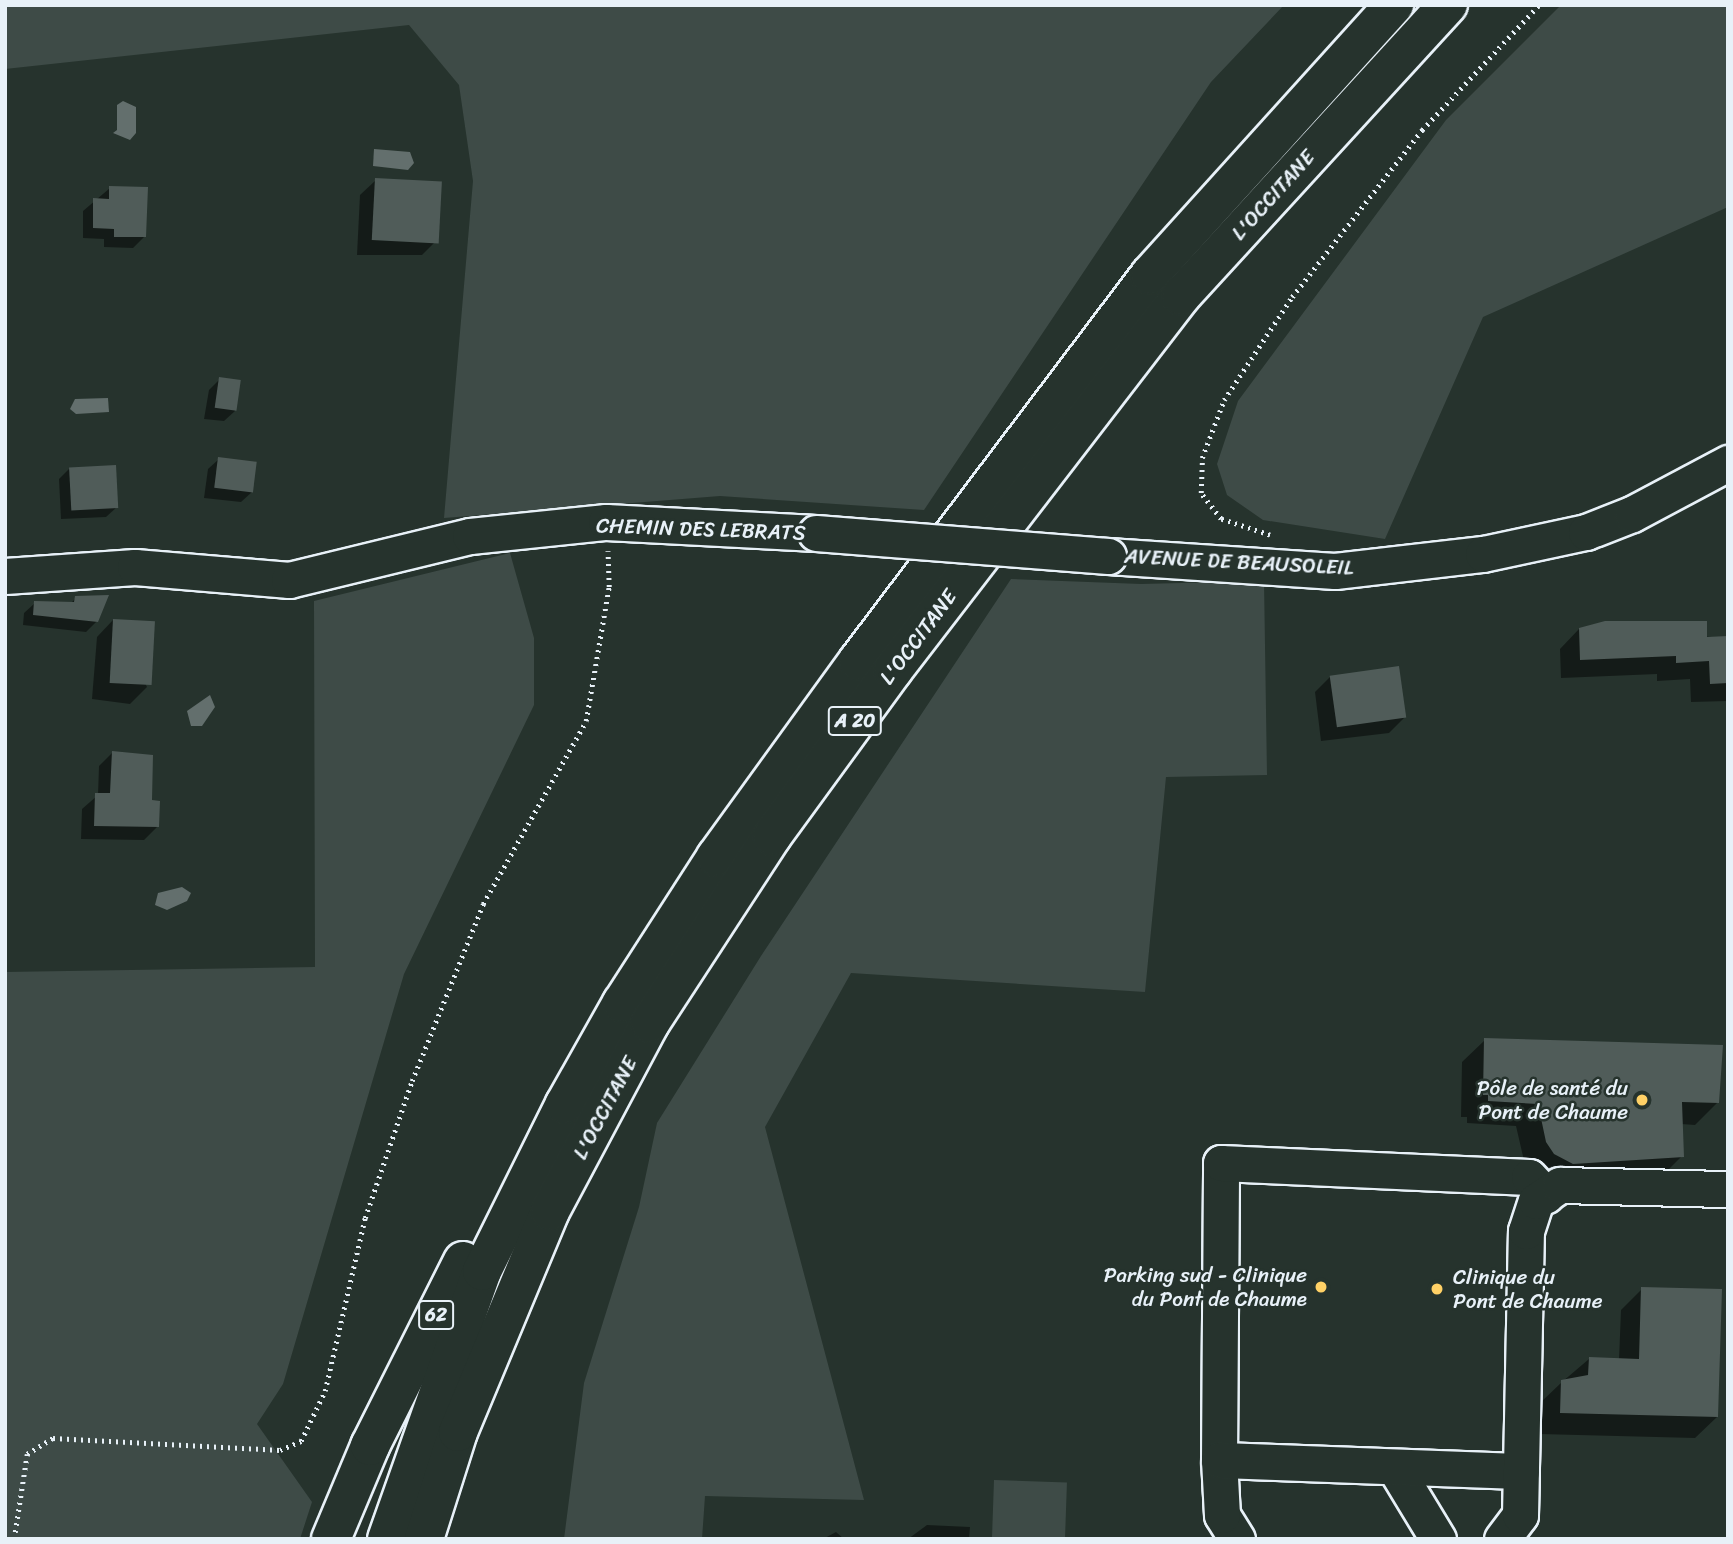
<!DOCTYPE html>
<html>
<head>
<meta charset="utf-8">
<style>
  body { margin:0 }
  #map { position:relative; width:1733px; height:1544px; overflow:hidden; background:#26332d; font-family:Sriracha,sans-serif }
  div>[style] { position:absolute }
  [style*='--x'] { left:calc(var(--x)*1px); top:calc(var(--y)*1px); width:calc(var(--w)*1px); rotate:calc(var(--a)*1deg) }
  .green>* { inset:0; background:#3e4b47; transform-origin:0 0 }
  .water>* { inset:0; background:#636f6d }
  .shadow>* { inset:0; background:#0007 }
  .building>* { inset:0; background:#505c59; transform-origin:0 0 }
  .path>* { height:4.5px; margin-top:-2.25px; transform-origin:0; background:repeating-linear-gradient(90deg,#e8f1f8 0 2px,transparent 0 7px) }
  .roads { filter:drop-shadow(2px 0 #e8f1f8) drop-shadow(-2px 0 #e8f1f8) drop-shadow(0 2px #e8f1f8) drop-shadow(0 -2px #e8f1f8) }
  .minor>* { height:35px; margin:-17.5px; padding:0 17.5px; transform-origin:17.5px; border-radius:17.5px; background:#26332d }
  .highway>* { height:38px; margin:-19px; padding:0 19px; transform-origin:19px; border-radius:19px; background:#26332d }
  .bridges { filter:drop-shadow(2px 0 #e8f1f8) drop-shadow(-2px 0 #e8f1f8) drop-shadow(0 2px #e8f1f8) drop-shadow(0 -2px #e8f1f8) }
  .minor-bridge>* { height:35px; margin:-17.5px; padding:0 17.5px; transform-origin:17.5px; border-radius:17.5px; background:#26332d }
  .dots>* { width:19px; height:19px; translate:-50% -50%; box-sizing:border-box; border:4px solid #26332d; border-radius:50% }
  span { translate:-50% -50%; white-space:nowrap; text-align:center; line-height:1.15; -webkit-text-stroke:5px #26332d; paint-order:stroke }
  .shield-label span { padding:2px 5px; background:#26332d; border:2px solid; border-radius:5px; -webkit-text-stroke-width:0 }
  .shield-label { font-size:19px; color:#e8f1f8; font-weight:700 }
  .street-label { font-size:21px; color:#e8f1f8 }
  .poi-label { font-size:21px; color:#e8f1f8 }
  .right { translate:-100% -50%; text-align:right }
  .left { translate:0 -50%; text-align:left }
  .frame { position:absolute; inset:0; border:7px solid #e8f1f8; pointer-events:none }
</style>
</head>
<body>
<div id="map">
  <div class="green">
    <div style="clip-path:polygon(5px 5px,1284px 5px,1211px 82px,924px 510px,720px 496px,444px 518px,473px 181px,459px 85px,409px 25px,5px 69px)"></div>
    <div style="clip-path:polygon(1561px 5px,1728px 5px,1728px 207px,1483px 317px,1385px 539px,1263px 520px,1227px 495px,1217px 464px,1238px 401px,1446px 120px)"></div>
    <div style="clip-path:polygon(510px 553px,534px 638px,534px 705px,404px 974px,283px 1384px,257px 1424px,312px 1502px,300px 1539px,5px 1539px,5px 972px,315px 967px,314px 601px)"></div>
    <div style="clip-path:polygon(1011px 579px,1141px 584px,1264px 581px,1267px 775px,1166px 777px,1145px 992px,851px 973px,765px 1127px,864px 1500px,705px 1496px,702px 1539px,564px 1539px,584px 1383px,639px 1207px,657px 1123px,761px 956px)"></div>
    <div style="left:994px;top:1480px;width:73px;height:59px;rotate:2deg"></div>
  </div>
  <div class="water">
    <div style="clip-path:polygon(123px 101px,136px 107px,136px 133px,130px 140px,113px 133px,117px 130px,117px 105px)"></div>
    <div style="clip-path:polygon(374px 149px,410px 152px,414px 163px,408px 170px,373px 166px)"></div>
    <div style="clip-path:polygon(108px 398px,109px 412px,76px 414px,70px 409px,75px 399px)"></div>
    <div style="clip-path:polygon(210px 695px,215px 707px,202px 726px,191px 726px,187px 711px)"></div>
    <div style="clip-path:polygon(182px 887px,191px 893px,187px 901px,167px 910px,155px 905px,158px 893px)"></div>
  </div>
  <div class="shadow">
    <div style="clip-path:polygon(376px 180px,437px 240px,422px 255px,357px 255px,360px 195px)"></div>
    <div style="clip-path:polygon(110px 188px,144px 237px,133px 248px,104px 247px,104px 239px,83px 238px,83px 211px)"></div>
    <div style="clip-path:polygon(220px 379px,235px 411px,224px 421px,204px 419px,209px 390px)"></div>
    <div style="clip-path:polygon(219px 459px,252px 492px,241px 502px,204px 498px,208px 469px)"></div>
    <div style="clip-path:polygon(69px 469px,117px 507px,106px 517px,61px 519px,59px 479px)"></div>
    <div style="clip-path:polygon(76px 598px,97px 621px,86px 632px,23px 625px,24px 613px,35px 603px,71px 603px)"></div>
    <div style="clip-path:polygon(113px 620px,147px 687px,130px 704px,92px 699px,97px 637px)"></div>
    <div style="clip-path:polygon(1579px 629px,1728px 638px,1728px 701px,1691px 702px,1690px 679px,1657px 681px,1657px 674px,1561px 678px,1560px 649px)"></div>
    <div style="clip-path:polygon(1330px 677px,1404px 718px,1389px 733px,1321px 741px,1315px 692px)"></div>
    <div style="clip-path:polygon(112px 753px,150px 802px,157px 827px,144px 840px,81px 839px,82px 809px,98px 795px,99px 766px)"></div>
    <div style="clip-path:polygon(1485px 1040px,1718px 1102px,1695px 1125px,1681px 1124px,1682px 1156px,1660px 1178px,1557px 1186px,1525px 1165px,1516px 1126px,1467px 1123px,1467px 1117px,1461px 1117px,1462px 1062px)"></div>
    <div style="clip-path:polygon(1642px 1289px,1717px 1417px,1695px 1438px,1539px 1434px,1540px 1403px,1562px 1382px,1589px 1359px,1619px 1360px,1621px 1310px)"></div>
    <div style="clip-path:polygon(927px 1525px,970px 1527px,969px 1539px,908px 1539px)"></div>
    <div style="clip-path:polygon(836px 1532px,844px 1539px,823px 1539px)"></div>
  </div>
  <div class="building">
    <div style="left:375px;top:178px;width:67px;height:62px;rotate:3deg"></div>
    <div style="clip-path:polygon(109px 186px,148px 187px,146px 237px,114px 237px,114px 229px,93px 228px,93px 198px,109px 199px)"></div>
    <div style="left:219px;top:377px;width:22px;height:31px;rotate:8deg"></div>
    <div style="left:218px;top:457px;width:39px;height:31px;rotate:7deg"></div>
    <div style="left:116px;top:465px;width:43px;height:47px;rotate:87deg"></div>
    <div style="clip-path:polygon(109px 595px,98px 622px,33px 615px,34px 601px,74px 602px,75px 596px)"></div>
    <div style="left:113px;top:619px;width:42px;height:64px;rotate:3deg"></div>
    <div style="clip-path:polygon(1605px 621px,1707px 621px,1707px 637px,1728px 636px,1728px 683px,1710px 684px,1709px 661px,1676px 663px,1676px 656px,1580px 660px,1579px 628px)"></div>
    <div style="left:1399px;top:666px;width:52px;height:70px;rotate:82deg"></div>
    <div style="clip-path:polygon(112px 751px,153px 755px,152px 800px,160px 801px,159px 827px,94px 826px,95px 793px,110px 793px)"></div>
    <div style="clip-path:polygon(1484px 1038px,1723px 1045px,1719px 1103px,1682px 1102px,1684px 1157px,1573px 1164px,1554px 1154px,1546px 1142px,1538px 1104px,1488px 1101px,1488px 1095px,1483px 1095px)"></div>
    <div style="clip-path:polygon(1641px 1287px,1722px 1289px,1718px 1417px,1560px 1413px,1561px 1380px,1588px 1375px,1589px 1357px,1639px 1359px)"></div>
  </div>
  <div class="path">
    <div style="--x:1270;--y:535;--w:52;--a:-161.9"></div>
    <div style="--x:1221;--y:519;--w:33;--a:-128"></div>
    <div style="--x:1201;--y:493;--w:35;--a:-88"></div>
    <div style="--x:1202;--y:458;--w:62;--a:-69.2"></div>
    <div style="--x:1224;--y:400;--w:123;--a:-56.6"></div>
    <div style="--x:1292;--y:297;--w:212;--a:-52.1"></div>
    <div style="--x:1422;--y:130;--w:171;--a:-46.9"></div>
    <div style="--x:14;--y:1539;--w:86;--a:-81.3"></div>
    <div style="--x:27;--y:1454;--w:31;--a:-32"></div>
    <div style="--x:53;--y:1438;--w:227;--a:3"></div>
    <div style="--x:280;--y:1450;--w:23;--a:-23"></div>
    <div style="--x:301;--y:1441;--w:55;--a:-64.4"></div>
    <div style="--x:325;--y:1391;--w:178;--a:-77"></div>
    <div style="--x:365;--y:1218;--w:145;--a:-71.1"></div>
    <div style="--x:412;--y:1081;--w:191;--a:-68.1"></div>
    <div style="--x:483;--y:904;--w:210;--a:-60.6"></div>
    <div style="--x:586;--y:721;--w:136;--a:-80.3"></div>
    <div style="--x:609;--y:587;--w:36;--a:-92"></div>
  </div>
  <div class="roads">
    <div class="minor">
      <div style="--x:1108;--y:556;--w:227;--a:3.8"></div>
      <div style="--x:1335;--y:571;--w:149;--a:-6.6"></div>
      <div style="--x:1483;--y:554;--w:105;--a:-12.1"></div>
      <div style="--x:1586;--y:532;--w:49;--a:-21.4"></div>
      <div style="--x:1632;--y:514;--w:109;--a:-28"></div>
      <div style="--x:5;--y:576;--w:130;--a:-4"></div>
      <div style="--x:135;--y:567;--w:155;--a:4.8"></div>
      <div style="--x:289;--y:580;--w:186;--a:-13.7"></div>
      <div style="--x:470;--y:536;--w:137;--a:-5.9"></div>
      <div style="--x:606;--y:522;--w:210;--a:3"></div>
      <div style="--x:1219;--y:1460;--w:297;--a:-89.6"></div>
      <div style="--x:1221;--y:1163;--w:308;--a:2.6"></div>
      <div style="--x:1529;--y:1177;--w:25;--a:47"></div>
      <div style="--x:1395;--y:1468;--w:83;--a:58.8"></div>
      <div style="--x:1237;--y:1539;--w:28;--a:-122"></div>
      <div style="--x:1222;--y:1515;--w:55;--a:-93.1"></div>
      <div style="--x:1219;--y:1460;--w:302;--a:2.1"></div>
      <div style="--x:1502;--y:1539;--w:30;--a:-53"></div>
      <div style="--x:1520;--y:1515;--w:284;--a:-88.8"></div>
      <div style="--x:1526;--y:1231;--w:32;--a:-72"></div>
      <div style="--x:1536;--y:1201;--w:29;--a:-34"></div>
      <div style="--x:1560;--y:1185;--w:168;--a:1.4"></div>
    </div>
    <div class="highway">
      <div style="--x:331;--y:1539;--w:101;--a:-67.2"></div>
      <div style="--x:370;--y:1446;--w:207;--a:-63.3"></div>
      <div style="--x:387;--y:1539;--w:284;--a:-70.5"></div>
      <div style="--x:482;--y:1271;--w:186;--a:-63.6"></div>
      <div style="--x:565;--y:1104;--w:116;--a:-60.6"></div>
      <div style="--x:622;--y:1003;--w:174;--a:-57.2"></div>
      <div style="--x:716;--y:857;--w:242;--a:-54.1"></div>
      <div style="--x:858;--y:661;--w:484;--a:-52.9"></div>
      <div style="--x:1150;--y:275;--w:364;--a:-47.9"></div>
      <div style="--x:424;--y:1539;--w:112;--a:-72.4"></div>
      <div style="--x:458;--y:1432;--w:239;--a:-67.4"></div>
      <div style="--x:550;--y:1211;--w:213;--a:-62"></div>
      <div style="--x:650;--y:1023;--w:223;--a:-56.9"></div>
      <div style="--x:772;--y:836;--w:205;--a:-53.9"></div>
      <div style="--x:893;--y:670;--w:472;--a:-52.4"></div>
      <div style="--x:1181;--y:296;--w:395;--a:-47.5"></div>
    </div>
  </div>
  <div class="bridges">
    <div class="minor-bridge">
      <div style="--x:816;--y:533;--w:293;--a:4.5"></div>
    </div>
  </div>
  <div class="dots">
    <div style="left:1642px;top:1100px;background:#ffd166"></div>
    <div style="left:1321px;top:1287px;background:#ffd166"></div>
    <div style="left:1437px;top:1289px;background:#ffd166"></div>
  </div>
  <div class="shield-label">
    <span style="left:855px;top:721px">A 20</span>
    <span style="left:436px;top:1315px">62</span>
  </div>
  <div class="street-label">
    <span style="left:1273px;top:195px;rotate:-48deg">L'OCCITANE</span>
    <span style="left:701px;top:529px;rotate:2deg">CHEMIN DES LEBRATS</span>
    <span style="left:1239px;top:562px;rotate:3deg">AVENUE DE BEAUSOLEIL</span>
    <span style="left:918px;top:637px;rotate:-53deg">L'OCCITANE</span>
    <span style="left:605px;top:1108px;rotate:-62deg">L'OCCITANE</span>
  </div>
  <div class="poi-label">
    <span class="right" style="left:1628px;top:1100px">Pôle de santé du<br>Pont de Chaume</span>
    <span class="right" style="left:1307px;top:1287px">Parking sud - Clinique<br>du Pont de Chaume</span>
    <span class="left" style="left:1453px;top:1289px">Clinique du<br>Pont de Chaume</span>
  </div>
  <div class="frame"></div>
</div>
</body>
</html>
